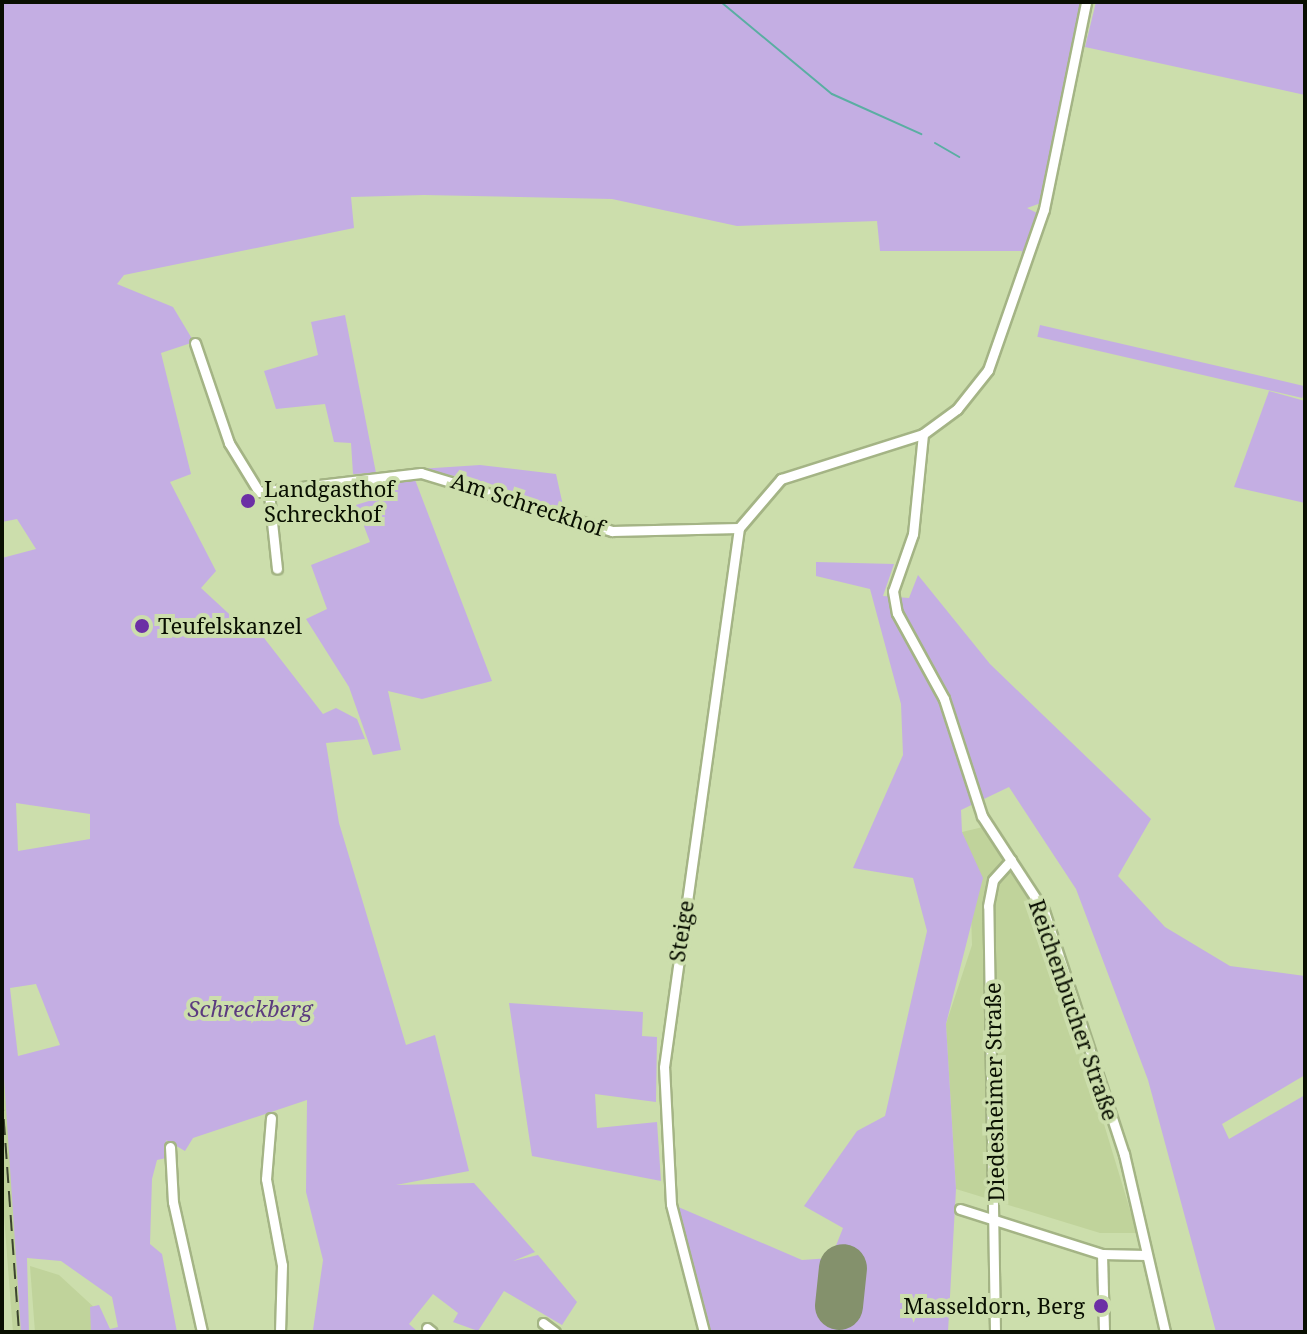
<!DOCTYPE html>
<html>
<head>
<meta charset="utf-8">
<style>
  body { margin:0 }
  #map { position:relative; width:1307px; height:1334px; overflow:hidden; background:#ccdeac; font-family:"Noto Serif",serif }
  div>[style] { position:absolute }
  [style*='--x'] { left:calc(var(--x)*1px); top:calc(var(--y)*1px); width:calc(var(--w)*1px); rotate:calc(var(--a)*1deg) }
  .built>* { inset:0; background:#c0d39b }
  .green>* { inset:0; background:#c4aee3; transform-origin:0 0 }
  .stream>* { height:2px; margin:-1px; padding:0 1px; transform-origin:1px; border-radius:1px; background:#5aaea2 }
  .runway>* { height:48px; margin:-24px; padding:0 24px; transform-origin:24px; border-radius:24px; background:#84916c }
  .roads { filter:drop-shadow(2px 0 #a4b485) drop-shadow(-2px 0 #a4b485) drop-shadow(0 2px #a4b485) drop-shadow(0 -2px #a4b485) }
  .minor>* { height:9px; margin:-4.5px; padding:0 4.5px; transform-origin:4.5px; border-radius:4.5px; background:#fff }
  .rail>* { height:2px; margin-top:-1px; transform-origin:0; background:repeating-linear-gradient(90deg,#3b442d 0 16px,transparent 0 24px) }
  .dots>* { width:22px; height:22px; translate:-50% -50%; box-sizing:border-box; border:4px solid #ccdeac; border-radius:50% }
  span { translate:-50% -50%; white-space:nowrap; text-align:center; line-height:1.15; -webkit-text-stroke:8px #ccdeac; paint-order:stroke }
  .poi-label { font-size:22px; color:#090f01 }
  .left { translate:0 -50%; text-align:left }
  .right { translate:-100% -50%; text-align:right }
  .street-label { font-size:22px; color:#090f01 }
  .park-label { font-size:22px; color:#5b3b7f; font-style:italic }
  .frame { position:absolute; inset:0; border:4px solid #090f01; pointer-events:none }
</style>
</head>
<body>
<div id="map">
  <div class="built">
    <div style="clip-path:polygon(983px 827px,1043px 923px,1137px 1233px,1100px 1233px,956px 1189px,946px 1024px,972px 945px,969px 850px,962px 832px)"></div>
    <div style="clip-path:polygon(2px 1048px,9px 1142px,21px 1332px,13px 1332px,2px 1190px)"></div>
    <div style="clip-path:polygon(30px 1266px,59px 1275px,97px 1310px,97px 1332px,35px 1332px)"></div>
  </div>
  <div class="green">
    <div style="clip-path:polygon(evenodd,2px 2px,1081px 2px,1041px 203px,1027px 208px,1039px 214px,1017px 284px,1022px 251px,880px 251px,877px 221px,737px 226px,612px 199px,424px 195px,351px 197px,354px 228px,124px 275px,117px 284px,173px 307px,194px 342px,161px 353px,191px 474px,170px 482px,216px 571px,201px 588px,241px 625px,251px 621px,323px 714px,336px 708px,357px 719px,365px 739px,326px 743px,339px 823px,406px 1045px,435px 1035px,469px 1171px,396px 1185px,474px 1183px,535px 1252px,513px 1261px,538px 1255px,577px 1302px,562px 1325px,504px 1291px,478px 1331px,453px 1322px,458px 1313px,433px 1294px,409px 1324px,418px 1332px,313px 1330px,323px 1260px,306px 1192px,307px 1100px,193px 1138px,185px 1151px,166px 1140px,171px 1157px,157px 1160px,152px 1179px,150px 1244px,162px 1254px,177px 1332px,91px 1332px,90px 1307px,99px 1305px,110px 1329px,118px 1327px,112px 1297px,61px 1261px,27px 1258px,29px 1332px,21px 1332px,2px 1048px,2px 558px,36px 549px,17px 519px,2px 522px,2px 2px,16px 803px,90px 814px,90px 839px,18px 851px,16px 803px,2px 2px,36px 984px,60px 1045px,18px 1056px,10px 988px,36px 984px)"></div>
    <div style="clip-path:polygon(1096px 2px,1305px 2px,1305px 95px,1085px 47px)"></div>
    <div style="clip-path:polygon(345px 315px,376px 473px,353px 474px,351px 443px,334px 442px,325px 404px,276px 409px,264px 371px,318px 355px,311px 322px)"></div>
    <div style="left:1040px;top:325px;width:272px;height:12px;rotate:13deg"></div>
    <div style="clip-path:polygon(1269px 391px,1305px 401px,1305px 503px,1234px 487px)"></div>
    <div style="clip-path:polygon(480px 465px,556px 474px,564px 510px,485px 482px,419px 469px)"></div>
    <div style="clip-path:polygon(414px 477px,492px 681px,422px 699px,388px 691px,401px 750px,373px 755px,349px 687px,306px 619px,327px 609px,311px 565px,370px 542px,356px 505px,372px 500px,389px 482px)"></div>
    <div style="clip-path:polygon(816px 562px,894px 564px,883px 596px,909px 598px,918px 575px,990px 664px,1151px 819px,1118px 876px,1165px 927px,1230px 966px,1305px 976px,1305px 1075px,1222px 1124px,1229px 1139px,1305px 1095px,1305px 1332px,1216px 1332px,1148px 1080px,1076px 889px,1009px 787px,961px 810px,962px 832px,983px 878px,946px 1024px,956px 1189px,948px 1332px,705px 1332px,676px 1206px,802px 1260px,831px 1258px,843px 1228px,804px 1206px,857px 1131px,885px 1116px,927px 931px,913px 878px,853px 868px,903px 755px,901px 704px,870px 589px,816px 576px)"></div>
    <div style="clip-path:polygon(509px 1003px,643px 1012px,642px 1036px,657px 1037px,656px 1102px,595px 1094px,597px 1128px,657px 1122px,661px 1181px,532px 1156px)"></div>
  </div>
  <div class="stream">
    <div style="--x:721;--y:2;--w:144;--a:39.7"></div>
    <div style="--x:832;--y:94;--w:98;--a:24.2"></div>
    <div style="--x:935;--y:143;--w:28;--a:30"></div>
  </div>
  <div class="runway">
    <div style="--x:839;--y:1306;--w:38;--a:-84"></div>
  </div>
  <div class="roads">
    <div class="minor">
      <div style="--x:195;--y:343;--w:106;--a:71.2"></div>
      <div style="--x:229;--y:443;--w:57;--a:58.5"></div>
      <div style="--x:259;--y:492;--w:163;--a:-6.7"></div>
      <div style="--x:421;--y:473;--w:200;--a:16.9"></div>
      <div style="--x:612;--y:531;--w:127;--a:-1.4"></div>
      <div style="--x:923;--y:434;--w:100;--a:95.7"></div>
      <div style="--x:913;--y:534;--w:60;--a:109.3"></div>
      <div style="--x:893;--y:591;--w:22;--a:80"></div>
      <div style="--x:897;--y:613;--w:98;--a:61.3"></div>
      <div style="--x:944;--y:699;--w:123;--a:72"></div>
      <div style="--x:982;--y:816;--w:113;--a:56.9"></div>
      <div style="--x:1044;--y:911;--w:256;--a:71.8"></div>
      <div style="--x:1124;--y:1154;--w:183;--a:77"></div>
      <div style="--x:269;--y:494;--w:75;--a:83.9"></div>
      <div style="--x:271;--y:1118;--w:61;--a:94.7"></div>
      <div style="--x:266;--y:1179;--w:87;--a:79.5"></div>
      <div style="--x:282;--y:1265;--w:67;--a:91.7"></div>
      <div style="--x:170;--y:1147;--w:55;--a:86.9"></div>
      <div style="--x:173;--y:1202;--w:133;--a:77.4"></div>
      <div style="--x:960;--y:1209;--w:149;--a:17.6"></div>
      <div style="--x:1102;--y:1254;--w:44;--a:1.3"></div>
      <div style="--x:1102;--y:1254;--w:78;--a:88.5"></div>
      <div style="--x:543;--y:1323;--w:15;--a:37"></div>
      <div style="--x:427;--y:1328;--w:6;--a:39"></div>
      <div style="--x:704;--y:1332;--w:132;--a:-104.5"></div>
      <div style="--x:671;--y:1204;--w:137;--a:-92.9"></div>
      <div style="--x:664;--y:1067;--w:544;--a:-82.08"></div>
      <div style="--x:739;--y:528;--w:65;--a:-49.4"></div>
      <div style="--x:781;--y:479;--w:149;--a:-17.6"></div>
      <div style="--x:923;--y:434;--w:42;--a:-36.3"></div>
      <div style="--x:957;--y:409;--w:50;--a:-51.5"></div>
      <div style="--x:988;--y:370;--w:170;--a:-70.8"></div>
      <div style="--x:1044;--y:209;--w:211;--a:-78.5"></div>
      <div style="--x:995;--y:1332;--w:426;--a:-90.9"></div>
      <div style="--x:988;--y:906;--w:26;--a:-79"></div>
      <div style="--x:993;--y:880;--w:27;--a:-48"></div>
    </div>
  </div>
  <div class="rail">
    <div style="--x:2;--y:1095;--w:238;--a:85.9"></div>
  </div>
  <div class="dots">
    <div style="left:248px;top:501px;background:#6c2fa5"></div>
    <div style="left:142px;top:626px;background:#6c2fa5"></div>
    <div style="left:1101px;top:1306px;background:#6c2fa5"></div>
  </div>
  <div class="poi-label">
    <span class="left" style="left:264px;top:501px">Landgasthof<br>Schreckhof</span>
    <span class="left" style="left:158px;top:626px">Teufelskanzel</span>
    <span class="right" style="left:1085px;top:1306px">Masseldorn, Berg</span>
  </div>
  <div class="street-label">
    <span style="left:528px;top:504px;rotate:18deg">Am Schreckhof</span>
    <span style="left:681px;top:931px;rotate:-81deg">Steige</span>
    <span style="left:1074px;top:1010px;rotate:71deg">Reichenbucher Straße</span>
    <span style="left:994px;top:1092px;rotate:-91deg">Diedesheimer Straße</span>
  </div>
  <div class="park-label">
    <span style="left:250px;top:1009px">Schreckberg</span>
  </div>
  <div class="frame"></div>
</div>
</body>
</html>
